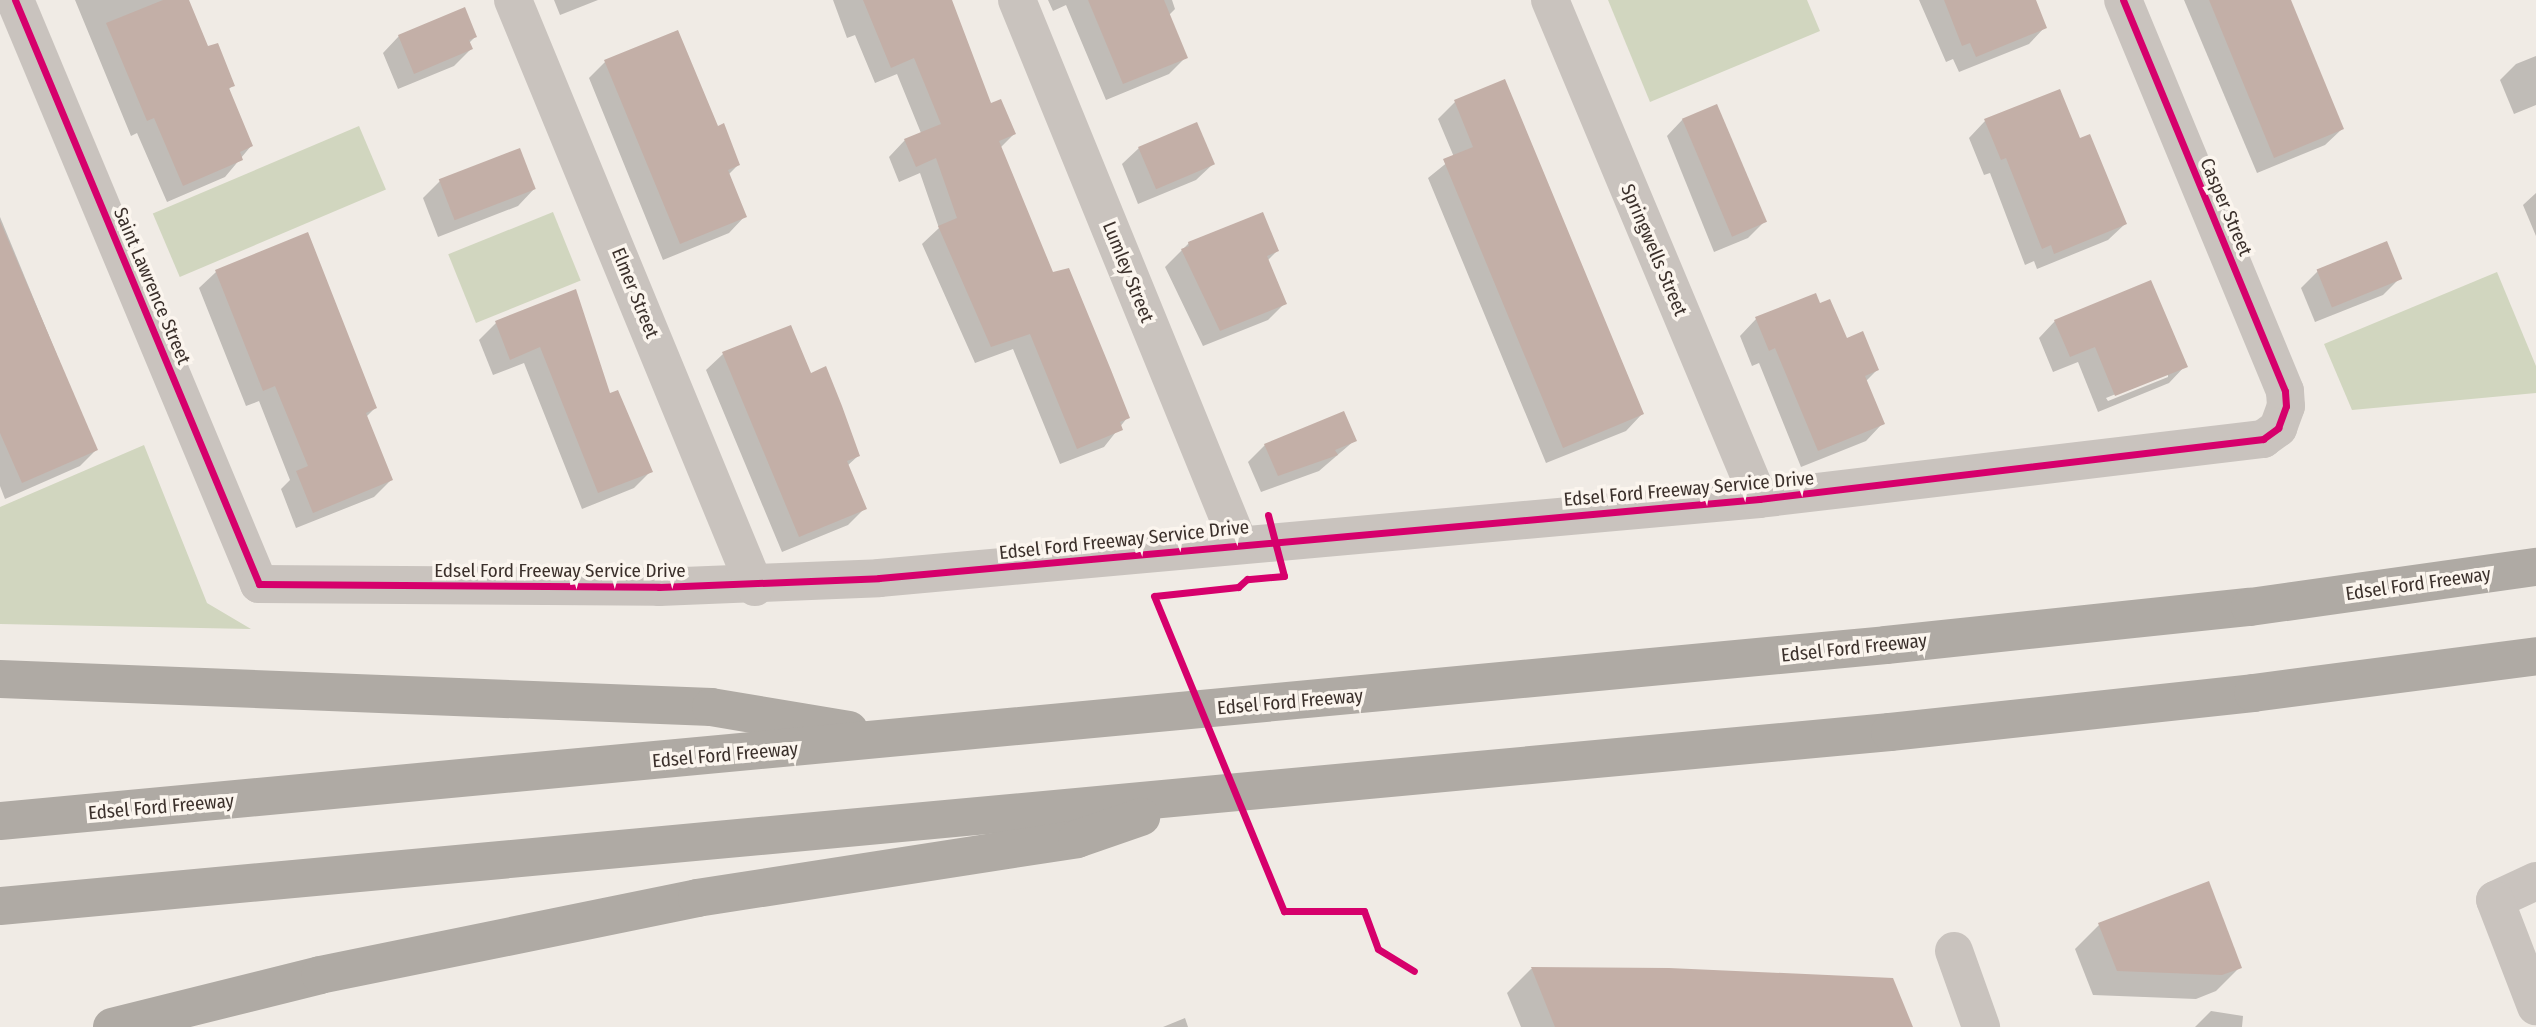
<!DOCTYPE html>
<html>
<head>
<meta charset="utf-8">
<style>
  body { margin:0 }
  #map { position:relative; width:2536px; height:1027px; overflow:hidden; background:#f0ebe5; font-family:"Fira Sans Condensed",sans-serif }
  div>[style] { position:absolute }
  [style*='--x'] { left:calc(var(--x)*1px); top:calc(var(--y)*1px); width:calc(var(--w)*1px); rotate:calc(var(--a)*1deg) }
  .green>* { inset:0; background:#d1d6bf; transform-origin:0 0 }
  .shadow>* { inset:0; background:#0003 }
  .building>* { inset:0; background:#c3afa7; transform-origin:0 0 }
  .minor>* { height:38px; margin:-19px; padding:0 19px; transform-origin:19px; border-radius:19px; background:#c9c3be }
  .motorway>* { height:38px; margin:-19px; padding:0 19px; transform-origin:19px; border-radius:19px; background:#afaaa4 }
  .cycleway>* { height:7px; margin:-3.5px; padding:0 3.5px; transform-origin:3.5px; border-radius:3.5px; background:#d6006c }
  span { translate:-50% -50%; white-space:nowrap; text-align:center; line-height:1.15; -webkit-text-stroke:7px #fbf5ee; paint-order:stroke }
  .street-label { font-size:19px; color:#3b302b }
</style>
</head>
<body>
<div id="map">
  <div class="green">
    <div style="clip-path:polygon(1608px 0,1807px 0,1820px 31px,1650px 102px)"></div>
    <div style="left:359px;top:126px;width:69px;height:224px;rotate:67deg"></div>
    <div style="left:553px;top:212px;width:74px;height:113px;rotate:68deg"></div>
    <div style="clip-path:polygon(2497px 272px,2536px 366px,2536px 393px,2352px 410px,2324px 344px)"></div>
    <div style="clip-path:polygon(144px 445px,207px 603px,251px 629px,0 624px,0 507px)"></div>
  </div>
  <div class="shadow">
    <div style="clip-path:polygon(75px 0,188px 0,207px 49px,233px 85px,228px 90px,251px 146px,225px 177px,167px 202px,137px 133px,131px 136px)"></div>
    <div style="clip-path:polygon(554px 0,598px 0,560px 15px)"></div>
    <div style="clip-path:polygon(833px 0,948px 0,991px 105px,1014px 134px,1000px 148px,1052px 274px,1127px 418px,1104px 447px,1060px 464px,1013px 349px,975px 363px,922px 244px,939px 228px,920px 173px,899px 182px,889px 157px,905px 140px,921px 133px,897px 74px,875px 83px,855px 35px,847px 38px)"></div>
    <div style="clip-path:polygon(1048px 0,1172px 0,1175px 9px,1169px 15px,1186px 57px,1169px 74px,1106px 100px,1066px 5px,1053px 11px)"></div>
    <div style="clip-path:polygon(1919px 0,2034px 0,2045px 27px,2029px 44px,1959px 72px,1953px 59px,1946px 62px)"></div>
    <div style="clip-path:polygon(2184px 0,2289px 0,2342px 129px,2325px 145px,2257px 173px)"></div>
    <div style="clip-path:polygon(399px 36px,475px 37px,469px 43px,471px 49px,454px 66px,398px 89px,383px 53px)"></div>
    <div style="clip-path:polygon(2536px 56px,2536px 105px,2514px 114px,2500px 80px,2516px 64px)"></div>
    <div style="clip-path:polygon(605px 62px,717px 128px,738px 165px,728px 175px,745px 216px,729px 233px,663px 260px,589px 78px)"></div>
    <div style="clip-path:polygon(1505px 82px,1642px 414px,1626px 431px,1546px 463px,1428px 178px,1454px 157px,1438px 119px,1455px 102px)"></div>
    <div style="clip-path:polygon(1683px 119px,1764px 222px,1748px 238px,1714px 252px,1667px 136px)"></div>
    <div style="clip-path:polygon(1985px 121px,2079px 141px,2125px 224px,2108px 240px,2037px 269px,2034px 261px,2025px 265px,1990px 173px,1984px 175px,1969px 138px)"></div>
    <div style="clip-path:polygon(1196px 124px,1213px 164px,1196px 180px,1138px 204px,1122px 164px,1139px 148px)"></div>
    <div style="clip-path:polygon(440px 181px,534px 189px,518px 206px,438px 237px,423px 198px)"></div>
    <div style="clip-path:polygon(2536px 193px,2536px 236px,2523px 205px)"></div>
    <div style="clip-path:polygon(0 217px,96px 450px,80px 466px,5px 499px,0 486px)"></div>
    <div style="clip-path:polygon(1189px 243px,1277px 251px,1267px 261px,1285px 303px,1268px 320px,1203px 346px,1165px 267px)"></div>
    <div style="clip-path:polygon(2318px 271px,2400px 278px,2383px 295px,2315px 322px,2301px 288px)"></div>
    <div style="clip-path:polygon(216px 272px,375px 408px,366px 417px,391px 480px,374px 497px,296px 528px,281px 489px,290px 480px,259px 401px,246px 406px,199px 288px)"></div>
    <div style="clip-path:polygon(574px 291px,609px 396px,651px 471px,634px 488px,582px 509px,524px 363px,493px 375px,479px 340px,496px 323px)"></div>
    <div style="clip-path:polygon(1819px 305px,1846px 340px,1877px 370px,1865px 382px,1882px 424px,1866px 441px,1801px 467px,1759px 363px,1752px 366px,1740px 336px,1756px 319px)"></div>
    <div style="clip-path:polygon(evenodd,2055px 321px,2185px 366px,2169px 383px,2098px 412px,2078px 362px,2053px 372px,2039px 338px,2055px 321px,2168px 373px,2168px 377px,2108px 401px,2106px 398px,2168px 373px)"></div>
    <div style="clip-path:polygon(723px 354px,810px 375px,858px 456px,847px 466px,864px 509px,848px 525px,782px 552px,706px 370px)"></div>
    <div style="clip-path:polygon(1355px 440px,1319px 471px,1261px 492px,1248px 462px,1265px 445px)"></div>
    <div style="clip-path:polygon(2099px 925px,2240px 967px,2216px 991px,2196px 999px,2093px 995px,2075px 949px)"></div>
    <div style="clip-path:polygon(1531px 969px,1669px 970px,1911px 1027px,1521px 1027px,1507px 993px)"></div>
    <div style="clip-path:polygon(2211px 1011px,2243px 1016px,2242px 1027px,2195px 1027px)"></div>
    <div style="clip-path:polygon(1185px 1018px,1188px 1027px,1163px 1027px)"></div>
  </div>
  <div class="building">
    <div style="clip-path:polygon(163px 0,189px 0,208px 46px,218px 43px,235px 86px,229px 88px,253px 146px,240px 152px,243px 160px,183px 186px,154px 118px,147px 121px,106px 23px)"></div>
    <div style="clip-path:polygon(863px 0,952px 0,991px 103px,1001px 99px,1016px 134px,999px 141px,1053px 272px,1069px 268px,1111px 370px,1130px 418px,1120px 422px,1123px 430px,1077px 449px,1030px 334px,991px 347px,938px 226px,957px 218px,936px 158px,916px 167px,904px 139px,941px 124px,914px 58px,891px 68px)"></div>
    <div style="clip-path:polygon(1088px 0,1164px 0,1188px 58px,1123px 84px)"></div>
    <div style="clip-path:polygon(1944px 0,2036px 0,2047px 28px,1976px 57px,1970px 43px,1962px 46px)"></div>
    <div style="clip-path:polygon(2209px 0,2291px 0,2344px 129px,2274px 158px)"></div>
    <div style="clip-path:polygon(465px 7px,477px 37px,469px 40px,473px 49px,414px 74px,398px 35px)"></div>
    <div style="clip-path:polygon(678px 30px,718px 126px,724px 123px,740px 165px,728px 170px,747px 217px,680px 244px,604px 60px)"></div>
    <div style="clip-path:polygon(1505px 79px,1644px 414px,1563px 448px,1443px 159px,1473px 147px,1454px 100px)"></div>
    <div style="clip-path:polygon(2060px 89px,2080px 138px,2090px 134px,2127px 224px,2054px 254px,2051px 245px,2042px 249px,2006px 158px,2001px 160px,1984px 119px)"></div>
    <div style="left:1717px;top:104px;width:128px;height:38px;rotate:67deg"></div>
    <div style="left:1197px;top:122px;width:46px;height:64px;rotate:67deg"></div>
    <div style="left:520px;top:148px;width:44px;height:87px;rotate:69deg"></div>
    <div style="clip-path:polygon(1263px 212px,1279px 251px,1267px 256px,1287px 304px,1220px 331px,1181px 249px,1189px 246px,1188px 242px)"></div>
    <div style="clip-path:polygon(0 221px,98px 450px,22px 483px,0 433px)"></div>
    <div style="clip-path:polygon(308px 232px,377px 408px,366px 413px,393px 480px,313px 513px,296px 471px,308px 466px,275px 386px,263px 391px,215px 270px)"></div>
    <div style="left:2387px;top:241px;width:41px;height:76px;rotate:68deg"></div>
    <div style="clip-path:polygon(2151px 280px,2188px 367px,2115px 396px,2095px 347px,2070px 357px,2054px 320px)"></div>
    <div style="clip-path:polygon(576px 289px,610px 393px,618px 390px,653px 472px,598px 493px,540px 347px,510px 360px,495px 321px)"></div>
    <div style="clip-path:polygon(1816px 293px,1820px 303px,1830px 299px,1847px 338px,1863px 331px,1879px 370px,1865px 376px,1885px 424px,1818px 451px,1775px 348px,1769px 351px,1755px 317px)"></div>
    <div style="clip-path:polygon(791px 325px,811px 373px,826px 366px,842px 406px,860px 456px,847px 461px,867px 509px,799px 537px,722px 352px)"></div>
    <div style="clip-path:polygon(1344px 411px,1357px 441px,1335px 450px,1338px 455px,1278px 476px,1264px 444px)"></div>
    <div style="clip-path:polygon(2209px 881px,2242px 968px,2222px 975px,2117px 971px,2098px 923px)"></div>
    <div style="clip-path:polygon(1531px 967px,1669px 968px,1893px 978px,1913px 1027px,1555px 1027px)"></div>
  </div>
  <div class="minor">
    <div style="--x:15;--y:0;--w:633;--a:67.32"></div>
    <div style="--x:259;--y:584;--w:400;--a:0.4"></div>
    <div style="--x:659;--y:587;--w:220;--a:-2.3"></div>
    <div style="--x:879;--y:578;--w:884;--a:-5.13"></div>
    <div style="--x:1759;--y:499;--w:508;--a:-6.79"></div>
    <div style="--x:2263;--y:439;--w:19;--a:-36"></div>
    <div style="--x:2278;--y:428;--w:23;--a:-70"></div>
    <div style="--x:2286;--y:406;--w:15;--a:-94"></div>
    <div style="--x:2285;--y:391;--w:423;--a:-112.5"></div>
    <div style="--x:513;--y:0;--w:635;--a:67.6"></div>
    <div style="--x:1017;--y:0;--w:588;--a:67.8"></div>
    <div style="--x:1550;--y:0;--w:541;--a:67.27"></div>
    <div style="--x:2536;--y:881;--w:45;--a:155.1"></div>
    <div style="--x:2495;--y:900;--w:114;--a:68.9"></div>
    <div style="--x:1954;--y:951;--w:81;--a:70.4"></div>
  </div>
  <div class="motorway">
    <div style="--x:0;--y:679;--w:712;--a:2.26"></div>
    <div style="--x:711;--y:707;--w:140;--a:9.5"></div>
    <div style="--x:0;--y:821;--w:1894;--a:-5.33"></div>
    <div style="--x:1886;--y:645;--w:366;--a:-6"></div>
    <div style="--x:2250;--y:607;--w:289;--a:-8"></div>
    <div style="--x:0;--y:906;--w:1898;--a:-5.26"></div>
    <div style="--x:1890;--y:732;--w:365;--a:-6.1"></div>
    <div style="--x:2253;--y:693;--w:285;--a:-7.4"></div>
    <div style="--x:112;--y:1027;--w:214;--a:-14"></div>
    <div style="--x:320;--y:975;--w:385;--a:-11.5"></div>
    <div style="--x:697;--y:898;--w:385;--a:-8.8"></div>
    <div style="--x:1077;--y:839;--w:68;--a:-19"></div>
  </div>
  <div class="cycleway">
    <div style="--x:15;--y:0;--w:633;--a:67.32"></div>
    <div style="--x:259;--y:584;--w:400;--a:0.4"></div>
    <div style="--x:659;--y:587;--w:220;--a:-2.3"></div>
    <div style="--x:879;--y:578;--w:884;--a:-5.13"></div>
    <div style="--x:1759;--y:499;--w:508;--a:-6.79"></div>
    <div style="--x:2263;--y:439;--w:19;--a:-36"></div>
    <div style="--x:2278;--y:428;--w:23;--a:-70"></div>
    <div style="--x:2286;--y:406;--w:15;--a:-94"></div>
    <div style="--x:2285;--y:391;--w:423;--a:-112.5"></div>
    <div style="--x:1268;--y:515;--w:63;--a:75.3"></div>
    <div style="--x:1284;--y:576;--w:37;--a:175"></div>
    <div style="--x:1247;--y:579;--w:12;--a:138"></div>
    <div style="--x:1238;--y:587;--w:84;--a:173.9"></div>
    <div style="--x:1154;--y:596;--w:341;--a:67.6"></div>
    <div style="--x:1284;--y:911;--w:80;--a:0"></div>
    <div style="--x:1364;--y:911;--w:40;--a:69.8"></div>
    <div style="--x:1378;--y:949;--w:42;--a:31.4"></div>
  </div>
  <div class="street-label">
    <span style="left:2226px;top:207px;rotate:67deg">Casper Street</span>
    <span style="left:1654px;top:250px;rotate:67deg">Springwells Street</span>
    <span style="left:1128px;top:272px;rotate:68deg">Lumley Street</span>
    <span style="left:152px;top:286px;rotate:67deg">Saint Lawrence Street</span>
    <span style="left:635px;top:293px;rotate:68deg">Elmer Street</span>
    <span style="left:1689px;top:489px;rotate:-5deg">Edsel Ford Freeway Service Drive</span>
    <span style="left:1124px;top:540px;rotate:-6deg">Edsel Ford Freeway Service Drive</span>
    <span style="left:560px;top:571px">Edsel Ford Freeway Service Drive</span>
    <span style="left:2418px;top:584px;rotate:-8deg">Edsel Ford Freeway</span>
    <span style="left:1854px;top:648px;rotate:-6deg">Edsel Ford Freeway</span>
    <span style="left:1290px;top:702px;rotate:-5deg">Edsel Ford Freeway</span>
    <span style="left:725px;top:755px;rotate:-5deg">Edsel Ford Freeway</span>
    <span style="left:161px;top:807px;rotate:-5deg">Edsel Ford Freeway</span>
  </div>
</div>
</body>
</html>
